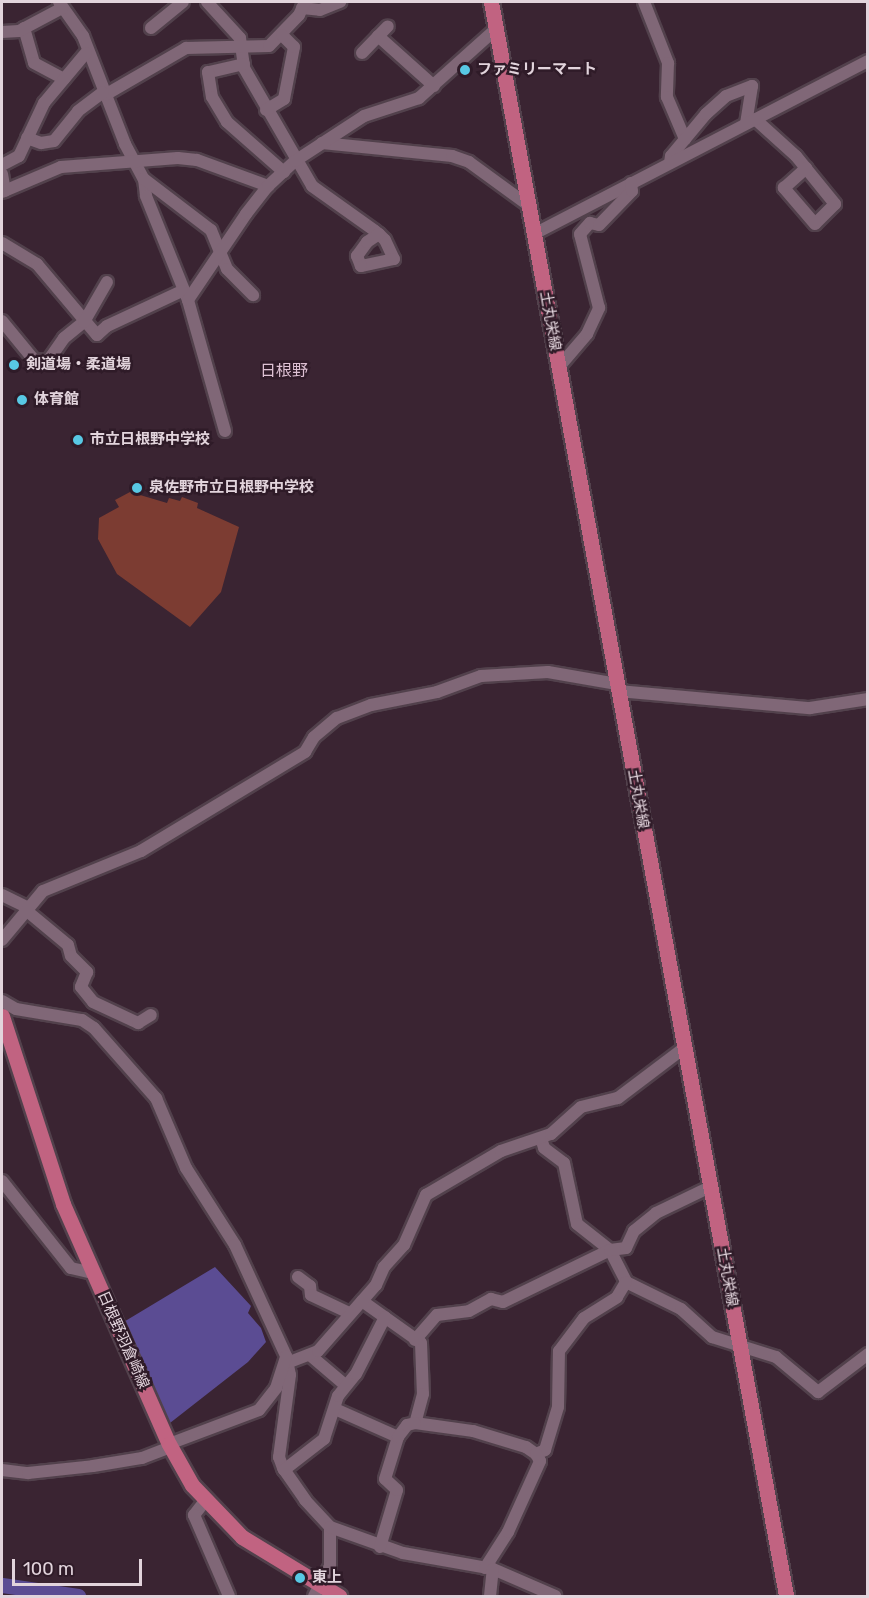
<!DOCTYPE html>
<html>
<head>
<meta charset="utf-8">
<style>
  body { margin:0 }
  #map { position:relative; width:869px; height:1598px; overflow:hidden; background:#3a2432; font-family:Rubik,"Noto Sans JP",sans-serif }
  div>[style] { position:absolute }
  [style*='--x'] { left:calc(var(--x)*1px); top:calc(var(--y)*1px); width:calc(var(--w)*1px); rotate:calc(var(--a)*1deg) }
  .green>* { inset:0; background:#7c3c32 }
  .water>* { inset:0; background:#5b4c93 }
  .river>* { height:15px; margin:-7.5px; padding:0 7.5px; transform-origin:7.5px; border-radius:7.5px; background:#5b4c93 }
  .roads { filter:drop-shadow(2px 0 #52414c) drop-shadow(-2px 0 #52414c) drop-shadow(0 2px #52414c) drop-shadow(0 -2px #52414c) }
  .minor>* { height:12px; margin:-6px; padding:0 6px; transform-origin:6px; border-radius:6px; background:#806777 }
  .major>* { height:15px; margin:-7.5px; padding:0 7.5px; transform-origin:7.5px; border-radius:7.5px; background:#c16381 }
  .dots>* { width:16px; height:16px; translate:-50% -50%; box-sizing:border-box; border:3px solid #2f1b28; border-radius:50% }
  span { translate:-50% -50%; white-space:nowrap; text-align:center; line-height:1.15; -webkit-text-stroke:5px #2f1b28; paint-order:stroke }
  .poi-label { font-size:15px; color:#e2d4dc; font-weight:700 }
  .left { translate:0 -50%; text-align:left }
  .street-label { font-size:15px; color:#e2d4dc }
  .neighbourhood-label { font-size:16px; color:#ddc0d2 }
  .frame { position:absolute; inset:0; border:3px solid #e2d4dc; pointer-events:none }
  .scale { position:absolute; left:12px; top:1559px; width:130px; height:27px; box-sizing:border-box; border:3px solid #e2d4dc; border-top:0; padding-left:8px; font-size:18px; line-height:21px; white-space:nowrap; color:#e2d4dc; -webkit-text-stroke:4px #2f1b28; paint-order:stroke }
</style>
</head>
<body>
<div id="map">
  <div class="green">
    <div style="clip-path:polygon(130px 492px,167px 503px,169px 498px,180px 501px,182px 497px,198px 503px,197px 508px,239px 527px,221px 592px,190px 627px,117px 574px,98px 539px,99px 518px,119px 507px,115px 500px)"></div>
  </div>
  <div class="water">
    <div style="clip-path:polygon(215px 1267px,251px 1306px,248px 1313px,261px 1328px,266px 1342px,248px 1362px,170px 1423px,122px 1323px)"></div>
  </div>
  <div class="river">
    <div style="--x:2;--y:1585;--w:77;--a:8.2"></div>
  </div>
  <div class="roads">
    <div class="minor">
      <div style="--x:59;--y:2;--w:42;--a:54.8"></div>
      <div style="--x:83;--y:36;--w:116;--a:68.7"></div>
      <div style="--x:125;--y:144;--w:40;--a:62"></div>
      <div style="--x:144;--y:179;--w:17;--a:83"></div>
      <div style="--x:146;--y:196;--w:112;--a:68"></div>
      <div style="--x:207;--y:2;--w:49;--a:47.5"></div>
      <div style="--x:240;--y:38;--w:30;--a:82"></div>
      <div style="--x:244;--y:68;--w:136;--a:60"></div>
      <div style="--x:312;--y:186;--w:77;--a:35.5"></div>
      <div style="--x:375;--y:231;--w:5;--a:37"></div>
      <div style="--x:379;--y:234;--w:8;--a:45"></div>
      <div style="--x:385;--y:240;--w:21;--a:65"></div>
      <div style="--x:394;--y:259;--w:34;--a:168"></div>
      <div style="--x:361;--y:266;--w:11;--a:-112"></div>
      <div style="--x:357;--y:256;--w:17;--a:-54"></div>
      <div style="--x:367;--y:242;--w:14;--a:-34"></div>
      <div style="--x:644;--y:2;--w:66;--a:68.5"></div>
      <div style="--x:668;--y:63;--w:34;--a:92"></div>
      <div style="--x:667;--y:97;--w:46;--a:66.8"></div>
      <div style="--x:302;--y:8;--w:18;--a:6"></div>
      <div style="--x:320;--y:10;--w:22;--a:-22"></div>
      <div style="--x:24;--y:28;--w:36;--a:74"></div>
      <div style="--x:34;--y:63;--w:34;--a:28"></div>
      <div style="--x:151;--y:28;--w:41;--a:-39.1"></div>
      <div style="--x:2;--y:32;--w:17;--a:-3"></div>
      <div style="--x:19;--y:31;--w:49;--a:-28.1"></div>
      <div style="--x:378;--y:36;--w:75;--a:41.8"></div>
      <div style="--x:362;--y:53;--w:37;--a:-46"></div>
      <div style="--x:244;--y:64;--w:37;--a:167"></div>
      <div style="--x:208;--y:72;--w:25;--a:81"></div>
      <div style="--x:212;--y:97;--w:29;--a:59"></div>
      <div style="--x:227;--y:122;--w:76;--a:41.3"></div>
      <div style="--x:105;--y:95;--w:94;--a:-30.1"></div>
      <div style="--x:186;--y:48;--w:83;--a:-1.4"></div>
      <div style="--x:269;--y:46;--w:43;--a:-45.9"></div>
      <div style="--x:299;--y:15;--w:14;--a:-65"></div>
      <div style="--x:266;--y:110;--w:21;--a:-31"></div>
      <div style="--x:284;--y:99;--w:53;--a:-79.1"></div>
      <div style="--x:294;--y:47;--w:17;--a:-135"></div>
      <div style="--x:755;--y:119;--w:55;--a:42.1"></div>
      <div style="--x:796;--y:156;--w:62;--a:50.9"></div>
      <div style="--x:835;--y:204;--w:28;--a:135"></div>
      <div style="--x:815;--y:224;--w:48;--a:-130.7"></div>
      <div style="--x:784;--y:188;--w:30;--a:-42"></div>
      <div style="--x:27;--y:138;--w:15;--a:20"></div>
      <div style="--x:41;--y:143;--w:13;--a:-9"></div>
      <div style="--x:54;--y:141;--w:38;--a:-51"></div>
      <div style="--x:78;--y:111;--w:31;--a:-37"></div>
      <div style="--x:322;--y:143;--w:131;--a:5.7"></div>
      <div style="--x:452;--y:156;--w:18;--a:19"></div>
      <div style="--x:469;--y:162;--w:73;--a:36.1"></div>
      <div style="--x:670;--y:163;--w:7;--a:-82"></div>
      <div style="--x:671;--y:156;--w:55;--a:-50.2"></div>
      <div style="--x:706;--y:114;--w:27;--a:-42"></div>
      <div style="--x:726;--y:96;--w:28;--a:-21"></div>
      <div style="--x:752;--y:86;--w:38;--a:99"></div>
      <div style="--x:2;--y:165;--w:19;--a:-28"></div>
      <div style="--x:19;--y:156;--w:59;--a:-64.7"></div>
      <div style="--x:44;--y:103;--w:65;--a:-50"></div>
      <div style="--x:2;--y:174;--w:17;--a:80"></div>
      <div style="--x:144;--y:179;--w:84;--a:37.3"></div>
      <div style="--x:211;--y:230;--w:42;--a:67.7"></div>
      <div style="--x:227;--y:269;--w:37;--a:45"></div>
      <div style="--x:2;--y:192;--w:64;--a:-23"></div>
      <div style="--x:61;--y:167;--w:117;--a:-4.4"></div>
      <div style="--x:178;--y:158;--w:19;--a:6"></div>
      <div style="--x:197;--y:160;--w:76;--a:20.1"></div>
      <div style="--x:534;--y:234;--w:376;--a:-27.4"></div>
      <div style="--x:2;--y:243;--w:41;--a:31"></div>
      <div style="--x:37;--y:264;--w:93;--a:49.8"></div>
      <div style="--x:97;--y:335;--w:13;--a:-42"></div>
      <div style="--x:107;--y:326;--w:83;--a:-25"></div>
      <div style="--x:2;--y:321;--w:50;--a:50.6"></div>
      <div style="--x:34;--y:360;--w:14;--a:4"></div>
      <div style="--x:48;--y:361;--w:28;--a:-55"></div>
      <div style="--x:64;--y:338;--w:26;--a:-39"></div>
      <div style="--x:84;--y:322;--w:46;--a:-60.1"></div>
      <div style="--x:558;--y:368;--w:45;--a:-49.5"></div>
      <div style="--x:587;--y:334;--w:29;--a:-65"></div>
      <div style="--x:599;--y:308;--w:76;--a:-104.4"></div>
      <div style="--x:580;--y:234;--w:15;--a:-48"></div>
      <div style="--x:590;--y:223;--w:9;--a:13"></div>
      <div style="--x:599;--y:225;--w:47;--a:-45.9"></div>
      <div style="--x:632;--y:191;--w:8;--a:-97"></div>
      <div style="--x:225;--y:431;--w:136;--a:-105.8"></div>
      <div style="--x:188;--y:300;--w:104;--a:-56"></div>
      <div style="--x:246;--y:214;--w:36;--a:-52"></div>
      <div style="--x:268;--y:186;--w:37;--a:-43"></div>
      <div style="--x:295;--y:161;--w:82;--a:-33.1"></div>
      <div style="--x:364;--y:116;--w:58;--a:-18.1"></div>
      <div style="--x:419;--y:98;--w:103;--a:-41.9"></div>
      <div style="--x:618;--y:691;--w:193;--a:5.1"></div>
      <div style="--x:810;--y:708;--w:59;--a:-8.8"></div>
      <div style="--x:2;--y:895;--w:30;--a:26"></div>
      <div style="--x:27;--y:911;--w:53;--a:39.7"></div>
      <div style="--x:68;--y:945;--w:11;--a:75"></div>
      <div style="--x:71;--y:956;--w:23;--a:45"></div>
      <div style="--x:87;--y:972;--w:16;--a:112"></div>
      <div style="--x:81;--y:987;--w:19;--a:51"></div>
      <div style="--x:93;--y:1002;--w:50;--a:25"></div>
      <div style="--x:138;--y:1023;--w:15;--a:-32"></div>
      <div style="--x:2;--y:940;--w:64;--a:-50.1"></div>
      <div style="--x:43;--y:891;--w:106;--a:-22.2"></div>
      <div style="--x:141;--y:851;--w:192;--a:-31.1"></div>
      <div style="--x:305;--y:752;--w:17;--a:-59"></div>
      <div style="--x:314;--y:737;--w:30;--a:-40"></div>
      <div style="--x:337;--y:718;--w:36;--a:-21"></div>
      <div style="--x:371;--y:705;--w:67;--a:-11.1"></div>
      <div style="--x:437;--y:692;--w:47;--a:-20"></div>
      <div style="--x:481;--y:676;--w:67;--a:-3.4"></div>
      <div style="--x:548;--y:672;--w:70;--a:9.9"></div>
      <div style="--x:2;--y:1001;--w:16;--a:30"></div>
      <div style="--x:16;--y:1009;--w:67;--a:9.5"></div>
      <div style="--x:82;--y:1020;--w:14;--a:34"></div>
      <div style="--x:94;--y:1028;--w:94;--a:48.5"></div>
      <div style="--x:156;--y:1098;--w:76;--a:66.8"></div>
      <div style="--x:186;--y:1168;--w:91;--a:57.5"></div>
      <div style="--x:235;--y:1245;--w:122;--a:65.3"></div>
      <div style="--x:286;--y:1356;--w:19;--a:78"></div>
      <div style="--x:290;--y:1375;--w:83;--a:97.6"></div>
      <div style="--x:279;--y:1457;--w:12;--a:70"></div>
      <div style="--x:283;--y:1468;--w:39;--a:55"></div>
      <div style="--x:305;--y:1500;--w:37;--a:47"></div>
      <div style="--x:330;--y:1527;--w:39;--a:90"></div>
      <div style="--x:330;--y:1566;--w:34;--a:118"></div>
      <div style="--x:541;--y:1138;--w:10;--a:73"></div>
      <div style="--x:544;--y:1148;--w:25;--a:37"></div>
      <div style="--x:564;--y:1163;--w:62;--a:78"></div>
      <div style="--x:577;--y:1224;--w:42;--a:38.2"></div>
      <div style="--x:610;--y:1250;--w:36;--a:63"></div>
      <div style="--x:626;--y:1282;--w:61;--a:26.1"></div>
      <div style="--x:681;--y:1309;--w:42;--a:42.1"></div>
      <div style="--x:712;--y:1337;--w:67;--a:17.4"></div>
      <div style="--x:776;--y:1357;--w:55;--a:39.8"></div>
      <div style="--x:818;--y:1392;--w:63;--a:-37.2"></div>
      <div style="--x:2;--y:1181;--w:111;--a:51.6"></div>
      <div style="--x:71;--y:1268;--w:23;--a:13"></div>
      <div style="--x:298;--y:1277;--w:15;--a:37"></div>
      <div style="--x:310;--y:1286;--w:9;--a:84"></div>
      <div style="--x:311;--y:1295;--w:42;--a:25.3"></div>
      <div style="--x:362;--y:1301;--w:72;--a:35.4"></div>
      <div style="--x:421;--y:1343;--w:51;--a:87.8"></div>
      <div style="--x:423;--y:1394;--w:30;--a:105"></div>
      <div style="--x:415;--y:1423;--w:59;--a:7.9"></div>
      <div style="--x:473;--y:1431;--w:55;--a:16.8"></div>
      <div style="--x:526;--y:1447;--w:12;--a:35"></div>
      <div style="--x:536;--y:1454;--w:10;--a:-24"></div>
      <div style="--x:545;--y:1450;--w:45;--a:-73.2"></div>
      <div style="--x:558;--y:1407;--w:56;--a:-89"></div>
      <div style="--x:559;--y:1351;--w:41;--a:-52.9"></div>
      <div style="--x:584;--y:1318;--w:39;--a:-32"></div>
      <div style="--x:617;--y:1297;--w:17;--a:-59"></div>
      <div style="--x:415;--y:1340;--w:33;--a:-49"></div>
      <div style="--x:437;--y:1315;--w:32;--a:-7"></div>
      <div style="--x:469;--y:1311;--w:25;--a:-29"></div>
      <div style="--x:491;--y:1299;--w:12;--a:14"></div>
      <div style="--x:503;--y:1302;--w:119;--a:-25.9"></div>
      <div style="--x:610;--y:1250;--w:16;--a:-7"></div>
      <div style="--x:626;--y:1248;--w:19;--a:-65"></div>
      <div style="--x:634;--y:1231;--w:28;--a:-39"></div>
      <div style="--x:656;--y:1213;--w:60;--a:-25.7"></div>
      <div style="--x:311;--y:1356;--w:43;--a:40.3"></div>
      <div style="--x:287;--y:1363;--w:33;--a:-21"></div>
      <div style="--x:318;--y:1351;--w:88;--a:-48.7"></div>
      <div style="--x:376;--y:1285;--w:20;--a:-66"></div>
      <div style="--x:384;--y:1267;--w:30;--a:-48"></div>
      <div style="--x:404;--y:1245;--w:55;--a:-66.3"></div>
      <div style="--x:426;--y:1195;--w:87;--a:-30.4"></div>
      <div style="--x:501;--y:1151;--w:53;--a:-18.8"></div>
      <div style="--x:551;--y:1134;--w:40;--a:-42"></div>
      <div style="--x:581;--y:1107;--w:38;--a:-14"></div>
      <div style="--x:618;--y:1098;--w:83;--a:-37.1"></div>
      <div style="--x:335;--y:1409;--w:69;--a:24"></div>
      <div style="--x:169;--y:1444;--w:96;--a:-20.7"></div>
      <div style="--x:259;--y:1410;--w:28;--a:-52"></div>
      <div style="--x:276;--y:1388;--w:33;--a:-72"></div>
      <div style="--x:2;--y:1470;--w:26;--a:7"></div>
      <div style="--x:28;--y:1473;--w:65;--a:-6.1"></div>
      <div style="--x:93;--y:1466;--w:50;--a:-9.3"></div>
      <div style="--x:142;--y:1458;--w:31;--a:-21"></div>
      <div style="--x:284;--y:1470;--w:51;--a:-37.8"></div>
      <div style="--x:324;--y:1439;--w:45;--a:-72"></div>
      <div style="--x:338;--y:1396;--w:28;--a:-51"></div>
      <div style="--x:356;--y:1374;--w:64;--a:-63"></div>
      <div style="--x:205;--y:1501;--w:18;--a:128"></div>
      <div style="--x:194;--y:1515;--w:88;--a:66.6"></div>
      <div style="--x:330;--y:1527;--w:77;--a:19.6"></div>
      <div style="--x:403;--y:1553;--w:91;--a:10.1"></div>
      <div style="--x:493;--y:1569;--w:68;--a:23.5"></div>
      <div style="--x:380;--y:1547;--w:59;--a:-73.4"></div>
      <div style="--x:397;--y:1490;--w:16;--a:-137"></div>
      <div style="--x:385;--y:1479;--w:44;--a:-72.8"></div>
      <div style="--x:398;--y:1437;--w:15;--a:-53"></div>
      <div style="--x:407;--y:1425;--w:8;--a:-14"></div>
      <div style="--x:485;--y:1568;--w:43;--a:-57.4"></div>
      <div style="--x:508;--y:1532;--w:78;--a:-65.7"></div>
      <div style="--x:540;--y:1461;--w:8;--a:-120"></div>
      <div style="--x:490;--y:1596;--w:27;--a:-84"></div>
    </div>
    <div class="major">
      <div style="--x:491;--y:2;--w:1621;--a:79.51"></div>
      <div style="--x:2;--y:1016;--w:198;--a:72"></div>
      <div style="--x:63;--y:1204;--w:262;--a:66.2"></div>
      <div style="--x:169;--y:1444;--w:47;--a:60.7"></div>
      <div style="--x:192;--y:1485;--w:72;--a:46.1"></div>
      <div style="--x:242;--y:1537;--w:114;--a:31.3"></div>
    </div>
  </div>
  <div class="dots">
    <div style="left:465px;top:70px;background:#58c8e4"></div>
    <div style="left:14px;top:365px;background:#58c8e4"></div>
    <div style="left:22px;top:400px;background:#58c8e4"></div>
    <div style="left:78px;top:440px;background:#58c8e4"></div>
    <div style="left:137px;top:488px;background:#58c8e4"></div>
    <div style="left:300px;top:1578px;background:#58c8e4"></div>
  </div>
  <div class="poi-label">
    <span class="left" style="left:477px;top:70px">ファミリーマート</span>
    <span class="left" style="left:26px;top:365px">剣道場・柔道場</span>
    <span class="left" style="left:34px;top:400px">体育館</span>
    <span class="left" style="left:90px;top:440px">市立日根野中学校</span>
    <span class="left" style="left:149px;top:488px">泉佐野市立日根野中学校</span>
    <span class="left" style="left:312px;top:1578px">東上</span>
  </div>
  <div class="street-label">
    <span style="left:550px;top:321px;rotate:80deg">土丸栄線</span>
    <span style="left:638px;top:799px;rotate:80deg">土丸栄線</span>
    <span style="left:727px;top:1277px;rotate:80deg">土丸栄線</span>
    <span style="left:123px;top:1340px;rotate:66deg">日根野羽倉崎線</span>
  </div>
  <div class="neighbourhood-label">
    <span style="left:284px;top:371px">日根野</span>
  </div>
  <div class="frame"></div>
  <div class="scale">100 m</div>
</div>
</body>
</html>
